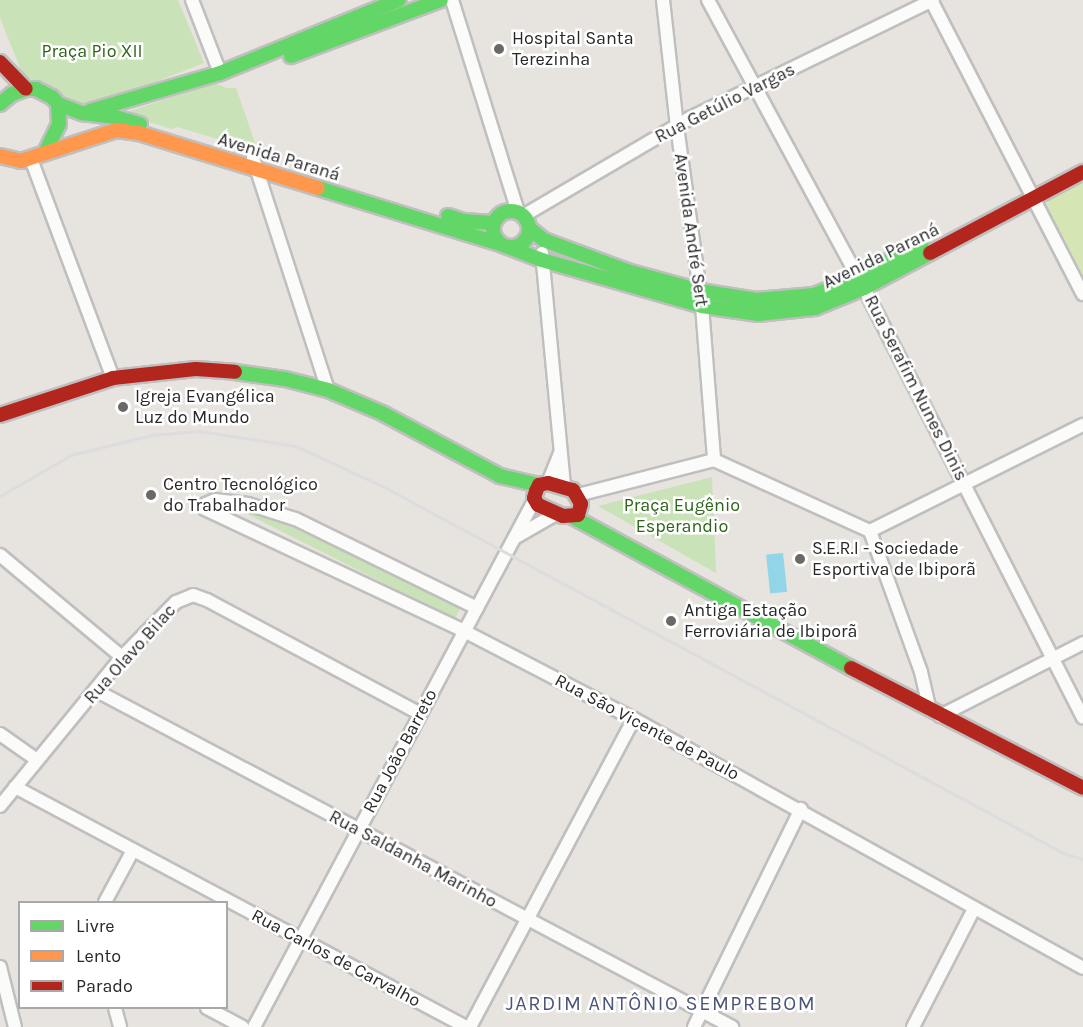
<!DOCTYPE html>
<html>
<head>
<meta charset="utf-8">
<style>
  body { margin:0 }
  #map { position:relative; width:1083px; height:1027px; overflow:hidden; background:#e7e3de; font-family:Karla,sans-serif }
  div>[style] { position:absolute }
  [style*='--x'] { left:calc(var(--x)*1px); top:calc(var(--y)*1px); width:calc(var(--w)*1px); rotate:calc(var(--a)*1deg) }
  .green>* { inset:0; background:#cae2b7 }
  .pitch>* { inset:0; background:#d5e6b4 }
  .water>* { inset:0; background:#92d5e8; transform-origin:0 0 }
  .roads { filter:drop-shadow(2px 0 #c0bfbf) drop-shadow(-2px 0 #c0bfbf) drop-shadow(0 2px #c0bfbf) drop-shadow(0 -2px #c0bfbf) }
  .street>* { height:12px; margin:-6px; padding:0 6px; transform-origin:6px; border-radius:6px; background:#fbfbfa }
  .fast>* { height:14px; margin:-7px; padding:0 7px; transform-origin:7px; border-radius:7px; background:#63d668 }
  .fast>.ring { margin:-7px; padding:0; box-sizing:content-box; background:none; border:14px solid #63d668; border-radius:50% }
  .slow>* { height:14px; margin:-7px; padding:0 7px; transform-origin:7px; border-radius:7px; background:#ff974d }
  .jam>* { height:14px; margin:-7px; padding:0 7px; transform-origin:7px; border-radius:7px; background:#b3261e }
  .rail>* { height:3px; margin:-1.5px; padding:0 1.5px; transform-origin:1.5px; border-radius:1.5px; background:#dddcde }
  .dots>* { width:16px; height:16px; translate:-50% -50%; box-sizing:border-box; border:3px solid #fff; border-radius:50% }
  span { translate:-50% -50%; white-space:nowrap; text-align:center; line-height:1.15; -webkit-text-stroke:5px #fff; paint-order:stroke }
  .poi-label { font-size:18px; color:#282828 }
  .left { translate:0 -50%; text-align:left }
  .park-label { font-size:18px; color:#2c631a }
  .street-label { font-size:18px; color:#282828 }
  .neighbourhood-label { font-size:20px; color:#4a5478; letter-spacing:1.5px }
  .legend { position:absolute; left:18px; top:901px; width:210px; height:108px; box-sizing:border-box; background:#fff; border:2px solid #a9a9a9; margin:0; padding:8px 10px; list-style:none; font-size:18px; color:#282828 }
  .legend li { display:flex; align-items:center; gap:12px; height:30px }
  .legend b { width:30px; border:2px solid #a9a9a9 }
</style>
</head>
<body>
<div id="map">
  <div class="green">
    <div style="clip-path:polygon(0 0,178px 0,204px 63px,89px 108px,23px 75px,0 18px)"></div>
    <div style="clip-path:polygon(215px 83px,226px 88px,236px 88px,259px 154px,222px 145px,221px 140px,177px 127px,172px 129px,126px 115px,127px 112px)"></div>
    <div style="clip-path:polygon(712px 477px,716px 573px,598px 506px)"></div>
    <div style="clip-path:polygon(229px 505px,272px 514px,462px 604px,455px 619px)"></div>
  </div>
  <div class="pitch">
    <div style="clip-path:polygon(1083px 178px,1083px 274px,1046px 206px,1052px 194px)"></div>
  </div>
  <div class="water">
    <div style="left:783px;top:553px;width:39px;height:17px;rotate:84deg"></div>
  </div>
  <div class="roads">
    <div class="street">
      <div style="--x:192;--y:0;--w:78;--a:69"></div>
      <div style="--x:452;--y:0;--w:222;--a:72.7"></div>
      <div style="--x:663;--y:0;--w:127;--a:83.7"></div>
      <div style="--x:677;--y:126;--w:182;--a:82.1"></div>
      <div style="--x:702;--y:306;--w:154;--a:85.5"></div>
      <div style="--x:708;--y:0;--w:328;--a:61.6"></div>
      <div style="--x:864;--y:288;--w:482;--a:63"></div>
      <div style="--x:931;--y:0;--w:331;--a:62.7"></div>
      <div style="--x:253;--y:158;--w:244;--a:72.1"></div>
      <div style="--x:31;--y:159;--w:234;--a:69.5"></div>
      <div style="--x:523;--y:216;--w:194;--a:-30.4"></div>
      <div style="--x:690;--y:118;--w:270;--a:-25.9"></div>
      <div style="--x:542;--y:253;--w:234;--a:84.6"></div>
      <div style="--x:548;--y:483;--w:32;--a:-68"></div>
      <div style="--x:578;--y:495;--w:140;--a:-14.4"></div>
      <div style="--x:714;--y:460;--w:171;--a:24.5"></div>
      <div style="--x:870;--y:531;--w:150;--a:70.1"></div>
      <div style="--x:921;--y:672;--w:39;--a:77"></div>
      <div style="--x:870;--y:531;--w:238;--a:-26.5"></div>
      <div style="--x:516;--y:537;--w:46;--a:-29.9"></div>
      <div style="--x:0;--y:555;--w:159;--a:39.9"></div>
      <div style="--x:477;--y:608;--w:203;--a:-153.9"></div>
      <div style="--x:295;--y:519;--w:49;--a:-162.3"></div>
      <div style="--x:248;--y:504;--w:33;--a:-173"></div>
      <div style="--x:215;--y:500;--w:10;--a:156"></div>
      <div style="--x:206;--y:504;--w:5;--a:101"></div>
      <div style="--x:205;--y:509;--w:286;--a:25.2"></div>
      <div style="--x:464;--y:631;--w:191;--a:27.4"></div>
      <div style="--x:634;--y:719;--w:513;--a:29.01"></div>
      <div style="--x:95;--y:690;--w:721;--a:27.88"></div>
      <div style="--x:940;--y:716;--w:161;--a:-27"></div>
      <div style="--x:0;--y:734;--w:45;--a:35.1"></div>
      <div style="--x:15;--y:787;--w:511;--a:28.02"></div>
      <div style="--x:0;--y:806;--w:193;--a:-50.7"></div>
      <div style="--x:122;--y:657;--w:77;--a:-45.5"></div>
      <div style="--x:176;--y:602;--w:18;--a:-22"></div>
      <div style="--x:193;--y:595;--w:15;--a:20"></div>
      <div style="--x:207;--y:600;--w:240;--a:28.1"></div>
      <div style="--x:105;--y:902;--w:59;--a:-61.7"></div>
      <div style="--x:0;--y:967;--w:62;--a:76"></div>
      <div style="--x:115;--y:1008;--w:20;--a:75"></div>
      <div style="--x:207;--y:1008;--w:40;--a:28"></div>
      <div style="--x:254;--y:1027;--w:598;--a:-61.98"></div>
      <div style="--x:470;--y:1027;--w:349;--a:-62"></div>
      <div style="--x:694;--y:1027;--w:243;--a:-63.9"></div>
      <div style="--x:913;--y:1027;--w:133;--a:-62.7"></div>
    </div>
    <div class="fast">
      <div style="--x:291;--y:56;--w:160;--a:-20.5"></div>
      <div style="--x:0;--y:104;--w:16;--a:-40"></div>
      <div style="--x:12;--y:94;--w:15;--a:-20"></div>
      <div style="--x:26;--y:89;--w:10;--a:0"></div>
      <div style="--x:36;--y:89;--w:18;--a:27"></div>
      <div style="--x:52;--y:97;--w:9;--a:49"></div>
      <div style="--x:58;--y:104;--w:20;--a:87"></div>
      <div style="--x:59;--y:124;--w:30;--a:116"></div>
      <div style="--x:58;--y:104;--w:26;--a:21"></div>
      <div style="--x:82;--y:113;--w:33;--a:7"></div>
      <div style="--x:115;--y:117;--w:26;--a:16"></div>
      <div style="--x:90;--y:111;--w:135;--a:-16.3"></div>
      <div style="--x:220;--y:73;--w:193;--a:-22.2"></div>
      <div style="--x:318;--y:188;--w:190;--a:17.1"></div>
      <div class="ring" style="left:493px;top:211px;width:22px;height:22px"></div>
      <div style="--x:448;--y:216;--w:16;--a:18"></div>
      <div style="--x:463;--y:221;--w:30;--a:4"></div>
      <div style="--x:529;--y:228;--w:19;--a:39"></div>
      <div style="--x:544;--y:240;--w:89;--a:20.5"></div>
      <div style="--x:627;--y:271;--w:76;--a:15.3"></div>
      <div style="--x:700;--y:291;--w:57;--a:9.1"></div>
      <div style="--x:756;--y:300;--w:58;--a:-4.9"></div>
      <div style="--x:814;--y:295;--w:48;--a:-22.2"></div>
      <div style="--x:858;--y:277;--w:72;--a:-28"></div>
      <div style="--x:508;--y:247;--w:36;--a:21"></div>
      <div style="--x:542;--y:260;--w:166;--a:16"></div>
      <div style="--x:702;--y:306;--w:57;--a:8.1"></div>
      <div style="--x:758;--y:314;--w:57;--a:-6"></div>
      <div style="--x:815;--y:308;--w:53;--a:-22.2"></div>
      <div style="--x:864;--y:288;--w:75;--a:-27.9"></div>
      <div style="--x:235;--y:372;--w:50;--a:8"></div>
      <div style="--x:285;--y:379;--w:44;--a:14.3"></div>
      <div style="--x:328;--y:390;--w:59;--a:23.1"></div>
      <div style="--x:382;--y:413;--w:134;--a:28.1"></div>
      <div style="--x:500;--y:476;--w:40;--a:13"></div>
      <div style="--x:573;--y:517;--w:316;--a:28.5"></div>
    </div>
    <div class="slow">
      <div style="--x:0;--y:156;--w:22;--a:13"></div>
      <div style="--x:21;--y:161;--w:101;--a:-17.9"></div>
      <div style="--x:117;--y:130;--w:22;--a:8"></div>
      <div style="--x:139;--y:133;--w:187;--a:17.1"></div>
    </div>
    <div class="jam">
      <div style="--x:0;--y:62;--w:37;--a:46"></div>
      <div style="--x:930;--y:253;--w:173;--a:-27.9"></div>
      <div style="--x:0;--y:415;--w:119;--a:-18.1"></div>
      <div style="--x:113;--y:378;--w:83;--a:-6.2"></div>
      <div style="--x:196;--y:369;--w:39;--a:4"></div>
      <div style="--x:548;--y:483;--w:26;--a:16"></div>
      <div style="--x:573;--y:490;--w:16;--a:60"></div>
      <div style="--x:581;--y:504;--w:11;--a:105"></div>
      <div style="--x:578;--y:515;--w:15;--a:176"></div>
      <div style="--x:563;--y:516;--w:27;--a:-156"></div>
      <div style="--x:538;--y:505;--w:8;--a:-120"></div>
      <div style="--x:534;--y:498;--w:7;--a:-74"></div>
      <div style="--x:536;--y:491;--w:7;--a:-63"></div>
      <div style="--x:539;--y:485;--w:9;--a:-13"></div>
      <div style="--x:851;--y:668;--w:261;--a:27.3"></div>
    </div>
  </div>
  <div class="rail">
    <div style="--x:0;--y:496;--w:82;--a:-30"></div>
    <div style="--x:71;--y:455;--w:83;--a:-13.9"></div>
    <div style="--x:152;--y:435;--w:47;--a:-4.9"></div>
    <div style="--x:199;--y:431;--w:98;--a:8.8"></div>
    <div style="--x:296;--y:446;--w:99;--a:25"></div>
    <div style="--x:386;--y:488;--w:769;--a:28.33"></div>
    <div style="--x:1063;--y:853;--w:21;--a:17"></div>
  </div>
  <div class="dots">
    <div style="left:499px;top:49px;background:#6b6968"></div>
    <div style="left:123px;top:407px;background:#6b6968"></div>
    <div style="left:151px;top:495px;background:#6b6968"></div>
    <div style="left:800px;top:559px;background:#6b6968"></div>
    <div style="left:671px;top:621px;background:#6b6968"></div>
  </div>
  <div class="poi-label">
    <span class="left" style="left:512px;top:49px">Hospital Santa<br>Terezinha</span>
    <span class="left" style="left:135px;top:407px">Igreja Evangélica<br>Luz do Mundo</span>
    <span class="left" style="left:163px;top:495px">Centro Tecnológico<br>do Trabalhador</span>
    <span class="left" style="left:812px;top:559px">S.E.R.I - Sociedade<br>Esportiva de Ibiporã</span>
    <span class="left" style="left:684px;top:621px">Antiga Estação<br>Ferroviária de Ibiporã</span>
  </div>
  <div class="park-label">
    <span style="left:92px;top:51px">Praça Pio XII</span>
    <span style="left:682px;top:516px">Praça Eugênio<br>Esperandio</span>
  </div>
  <div class="street-label">
    <span style="left:725px;top:103px;rotate:-27deg">Rua Getúlio Vargas</span>
    <span style="left:279px;top:157px;rotate:17deg">Avenida Paraná</span>
    <span style="left:691px;top:230px;rotate:82deg">Avenida André Sert</span>
    <span style="left:881px;top:256px;rotate:-26deg">Avenida Paraná</span>
    <span style="left:916px;top:388px;rotate:63deg">Rua Serafim Nunes Dinis</span>
    <span style="left:130px;top:654px;rotate:-48deg">Rua Olavo Bilac</span>
    <span style="left:647px;top:727px;rotate:28deg">Rua São Vicente de Paulo</span>
    <span style="left:400px;top:751px;rotate:-62deg">Rua João Barreto</span>
    <span style="left:413px;top:859px;rotate:28deg">Rua Saldanha Marinho</span>
    <span style="left:336px;top:958px;rotate:28deg">Rua Carlos de Carvalho</span>
  </div>
  <div class="neighbourhood-label">
    <span style="left:661px;top:1003px">JARDIM ANTÔNIO SEMPREBOM</span>
  </div>
  <ul class="legend">
  <li><b style="height:8px;background:#63d668"></b>Livre</li>
  <li><b style="height:8px;background:#ff974d"></b>Lento</li>
  <li><b style="height:8px;background:#b3261e"></b>Parado</li>
  </ul>
</div>
</body>
</html>
